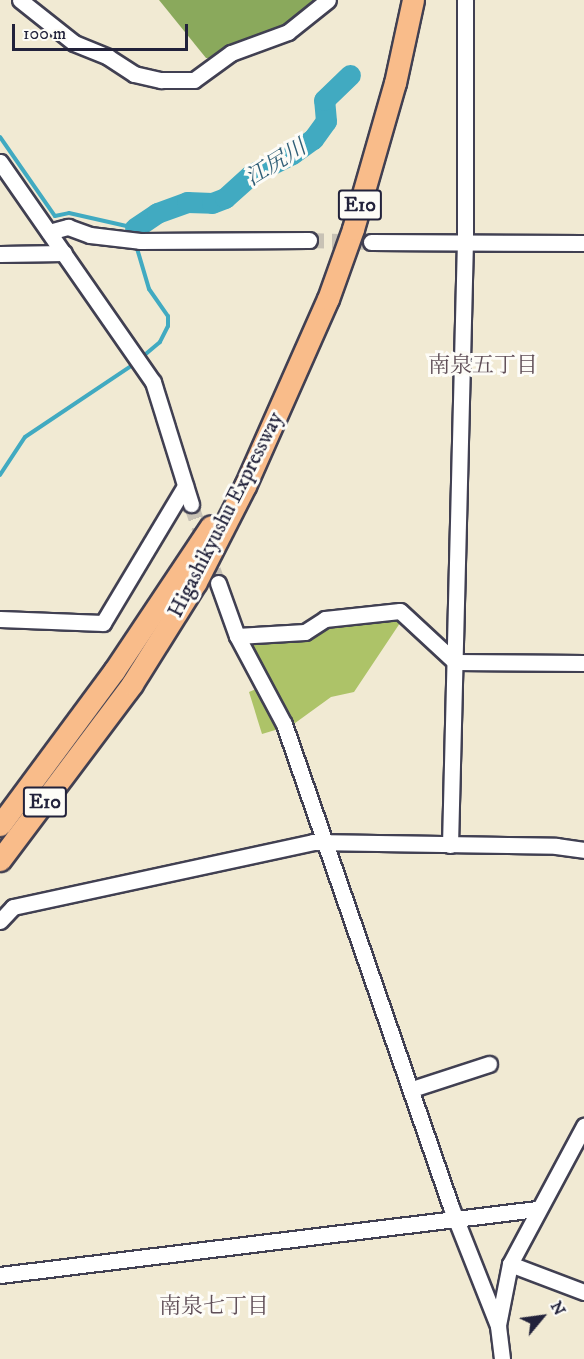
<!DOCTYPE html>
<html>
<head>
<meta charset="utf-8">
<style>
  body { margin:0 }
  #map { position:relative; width:584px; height:1359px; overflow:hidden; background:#f1ead3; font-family:"IM FELL DW Pica","Noto Serif JP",serif }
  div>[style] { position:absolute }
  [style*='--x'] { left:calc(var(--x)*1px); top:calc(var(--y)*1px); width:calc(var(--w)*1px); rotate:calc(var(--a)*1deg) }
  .green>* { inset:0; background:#adc368 }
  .forest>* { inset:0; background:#8aa95c }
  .stream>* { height:4px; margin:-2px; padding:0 2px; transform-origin:2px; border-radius:2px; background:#41aac1 }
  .river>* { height:21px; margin:-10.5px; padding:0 10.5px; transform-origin:10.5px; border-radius:10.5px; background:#41aac1 }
  .minor-tunnel>* { height:15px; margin-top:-7.5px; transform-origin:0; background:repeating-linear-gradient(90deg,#c8c2b5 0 15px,transparent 0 23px) }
  .roads { filter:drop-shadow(2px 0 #414052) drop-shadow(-2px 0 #414052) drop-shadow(0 2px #414052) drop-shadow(0 -2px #414052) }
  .minor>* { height:15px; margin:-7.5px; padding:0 7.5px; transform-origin:7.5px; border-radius:7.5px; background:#fff }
  .highway>* { height:21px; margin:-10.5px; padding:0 10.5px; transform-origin:10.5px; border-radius:10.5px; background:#f9bc8a }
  span { translate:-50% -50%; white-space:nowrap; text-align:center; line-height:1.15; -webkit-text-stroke:6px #fdfcf7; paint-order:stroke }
  .shield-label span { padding:2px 4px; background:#fdfcf7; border:2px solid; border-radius:4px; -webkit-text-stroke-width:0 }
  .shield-label { font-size:20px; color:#22223b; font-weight:700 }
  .street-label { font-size:21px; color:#22223b }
  .water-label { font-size:22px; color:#305f77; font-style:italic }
  .neighbourhood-label { font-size:22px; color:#5f4e57 }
  .north { position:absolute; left:512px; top:1287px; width:60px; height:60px; -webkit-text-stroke:4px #fdfcf7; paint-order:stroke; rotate:61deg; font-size:16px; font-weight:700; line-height:24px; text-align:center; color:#22223b }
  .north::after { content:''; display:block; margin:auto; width:21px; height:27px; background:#22223b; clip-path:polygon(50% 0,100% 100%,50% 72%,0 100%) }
  .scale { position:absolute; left:12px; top:24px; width:176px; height:27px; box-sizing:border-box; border:3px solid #22223b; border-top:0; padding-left:8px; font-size:18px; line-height:21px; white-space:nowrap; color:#22223b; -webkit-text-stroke:4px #fdfcf7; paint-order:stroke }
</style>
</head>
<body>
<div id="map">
  <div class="green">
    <div style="clip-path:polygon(394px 616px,400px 623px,354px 692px,331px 697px,291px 726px,245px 643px,328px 624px)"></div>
    <div style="clip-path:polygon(261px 687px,282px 728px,262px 734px,249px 692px)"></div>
  </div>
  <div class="forest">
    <div style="clip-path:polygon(159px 0,315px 0,288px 26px,225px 58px,206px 58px)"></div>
  </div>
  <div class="stream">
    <div style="--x:0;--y:137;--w:96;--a:55.2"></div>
    <div style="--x:55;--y:216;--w:14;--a:-12"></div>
    <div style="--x:69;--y:213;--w:68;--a:12.8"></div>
    <div style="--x:135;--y:228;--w:10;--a:90"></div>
    <div style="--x:136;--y:245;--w:46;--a:73.5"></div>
    <div style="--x:149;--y:289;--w:33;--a:55"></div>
    <div style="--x:168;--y:316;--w:10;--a:90"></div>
    <div style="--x:168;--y:326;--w:18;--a:117"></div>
    <div style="--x:160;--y:342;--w:26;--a:140"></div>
    <div style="--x:0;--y:475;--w:45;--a:-56.7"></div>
    <div style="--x:25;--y:437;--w:131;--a:-33.8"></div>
  </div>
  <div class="river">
    <div style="--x:135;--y:228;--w:27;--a:-34"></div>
    <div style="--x:157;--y:213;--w:32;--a:-20"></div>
    <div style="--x:187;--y:202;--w:25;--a:2"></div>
    <div style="--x:212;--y:203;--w:14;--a:-21"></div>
    <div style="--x:225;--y:198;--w:36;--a:-42"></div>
    <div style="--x:252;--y:174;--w:45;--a:-26.6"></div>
    <div style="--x:292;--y:154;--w:26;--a:-36"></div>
    <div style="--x:313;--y:139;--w:22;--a:-54"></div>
    <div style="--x:326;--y:121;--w:21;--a:-95"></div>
    <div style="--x:324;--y:100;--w:36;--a:-44"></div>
  </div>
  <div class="minor-tunnel">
    <div style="--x:309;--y:240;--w:62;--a:1.8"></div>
    <div style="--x:191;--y:504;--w:83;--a:71.1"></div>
  </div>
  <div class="roads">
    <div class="minor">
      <div style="--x:20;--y:0;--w:69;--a:38.5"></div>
      <div style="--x:74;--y:43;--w:37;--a:22"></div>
      <div style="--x:108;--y:57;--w:31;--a:33"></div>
      <div style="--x:134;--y:74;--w:28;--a:13"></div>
      <div style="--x:161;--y:80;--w:33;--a:0"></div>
      <div style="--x:194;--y:80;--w:46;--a:-36.1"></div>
      <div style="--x:231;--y:53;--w:61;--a:-20.2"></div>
      <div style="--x:288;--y:32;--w:51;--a:-38.7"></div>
      <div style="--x:0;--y:162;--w:268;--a:55.2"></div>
      <div style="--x:153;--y:382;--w:128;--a:72.7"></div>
      <div style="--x:49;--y:232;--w:20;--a:-15"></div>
      <div style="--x:68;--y:227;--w:23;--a:20"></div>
      <div style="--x:90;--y:235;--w:50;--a:6.8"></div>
      <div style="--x:140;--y:241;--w:169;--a:-0.3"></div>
      <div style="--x:371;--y:242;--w:213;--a:0.3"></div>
      <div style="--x:0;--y:254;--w:64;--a:-0.9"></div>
      <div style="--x:218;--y:583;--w:56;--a:70.3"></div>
      <div style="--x:237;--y:636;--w:100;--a:61.9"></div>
      <div style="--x:284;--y:724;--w:511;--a:70.93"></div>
      <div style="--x:451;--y:1207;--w:128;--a:68.4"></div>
      <div style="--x:498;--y:1326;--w:33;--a:83"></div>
      <div style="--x:0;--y:619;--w:103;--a:2.2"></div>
      <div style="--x:103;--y:623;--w:160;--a:-59.1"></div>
      <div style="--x:237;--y:636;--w:68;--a:-3.4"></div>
      <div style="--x:305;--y:632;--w:24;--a:-33"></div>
      <div style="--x:325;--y:619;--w:75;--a:-6.1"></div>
      <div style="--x:400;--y:611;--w:75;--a:42.8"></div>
      <div style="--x:455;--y:662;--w:129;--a:0.4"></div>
      <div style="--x:450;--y:845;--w:603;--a:-88.58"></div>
      <div style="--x:465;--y:242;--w:242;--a:-90"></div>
      <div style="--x:0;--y:921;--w:19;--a:-47"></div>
      <div style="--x:13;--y:907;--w:307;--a:-12.2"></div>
      <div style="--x:313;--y:842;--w:243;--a:0.9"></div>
      <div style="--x:556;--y:846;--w:28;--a:8"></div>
      <div style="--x:412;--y:1089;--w:81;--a:-18"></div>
      <div style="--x:510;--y:1264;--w:79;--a:20.7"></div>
      <div style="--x:0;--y:1275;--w:541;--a:-7.01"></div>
      <div style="--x:498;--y:1325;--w:62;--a:-78.9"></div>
      <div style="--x:510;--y:1264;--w:157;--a:-61.8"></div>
    </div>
    <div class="highway">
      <div style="--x:0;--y:825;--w:192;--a:-53.5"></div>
      <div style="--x:114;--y:671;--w:174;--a:-56.2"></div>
      <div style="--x:0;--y:860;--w:220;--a:-53.1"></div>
      <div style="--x:132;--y:684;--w:120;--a:-57.9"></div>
      <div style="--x:196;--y:582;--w:108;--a:-63"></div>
      <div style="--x:245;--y:486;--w:205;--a:-66.1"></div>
      <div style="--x:328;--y:299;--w:74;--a:-70.3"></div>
      <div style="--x:353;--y:229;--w:152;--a:-74"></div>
      <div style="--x:395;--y:83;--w:85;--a:-77.8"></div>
    </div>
  </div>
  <div class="shield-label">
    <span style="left:360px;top:205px">E10</span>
    <span style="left:45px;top:802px">E10</span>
  </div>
  <div class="street-label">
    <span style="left:226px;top:515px;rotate:-63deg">Higashikyushu Expressway</span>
  </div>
  <div class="water-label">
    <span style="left:276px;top:163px;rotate:-32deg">江尻川</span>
  </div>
  <div class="neighbourhood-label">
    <span style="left:483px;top:366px">南泉五丁目</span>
    <span style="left:214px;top:1307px">南泉七丁目</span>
  </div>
  <div class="north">N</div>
  <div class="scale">100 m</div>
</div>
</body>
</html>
